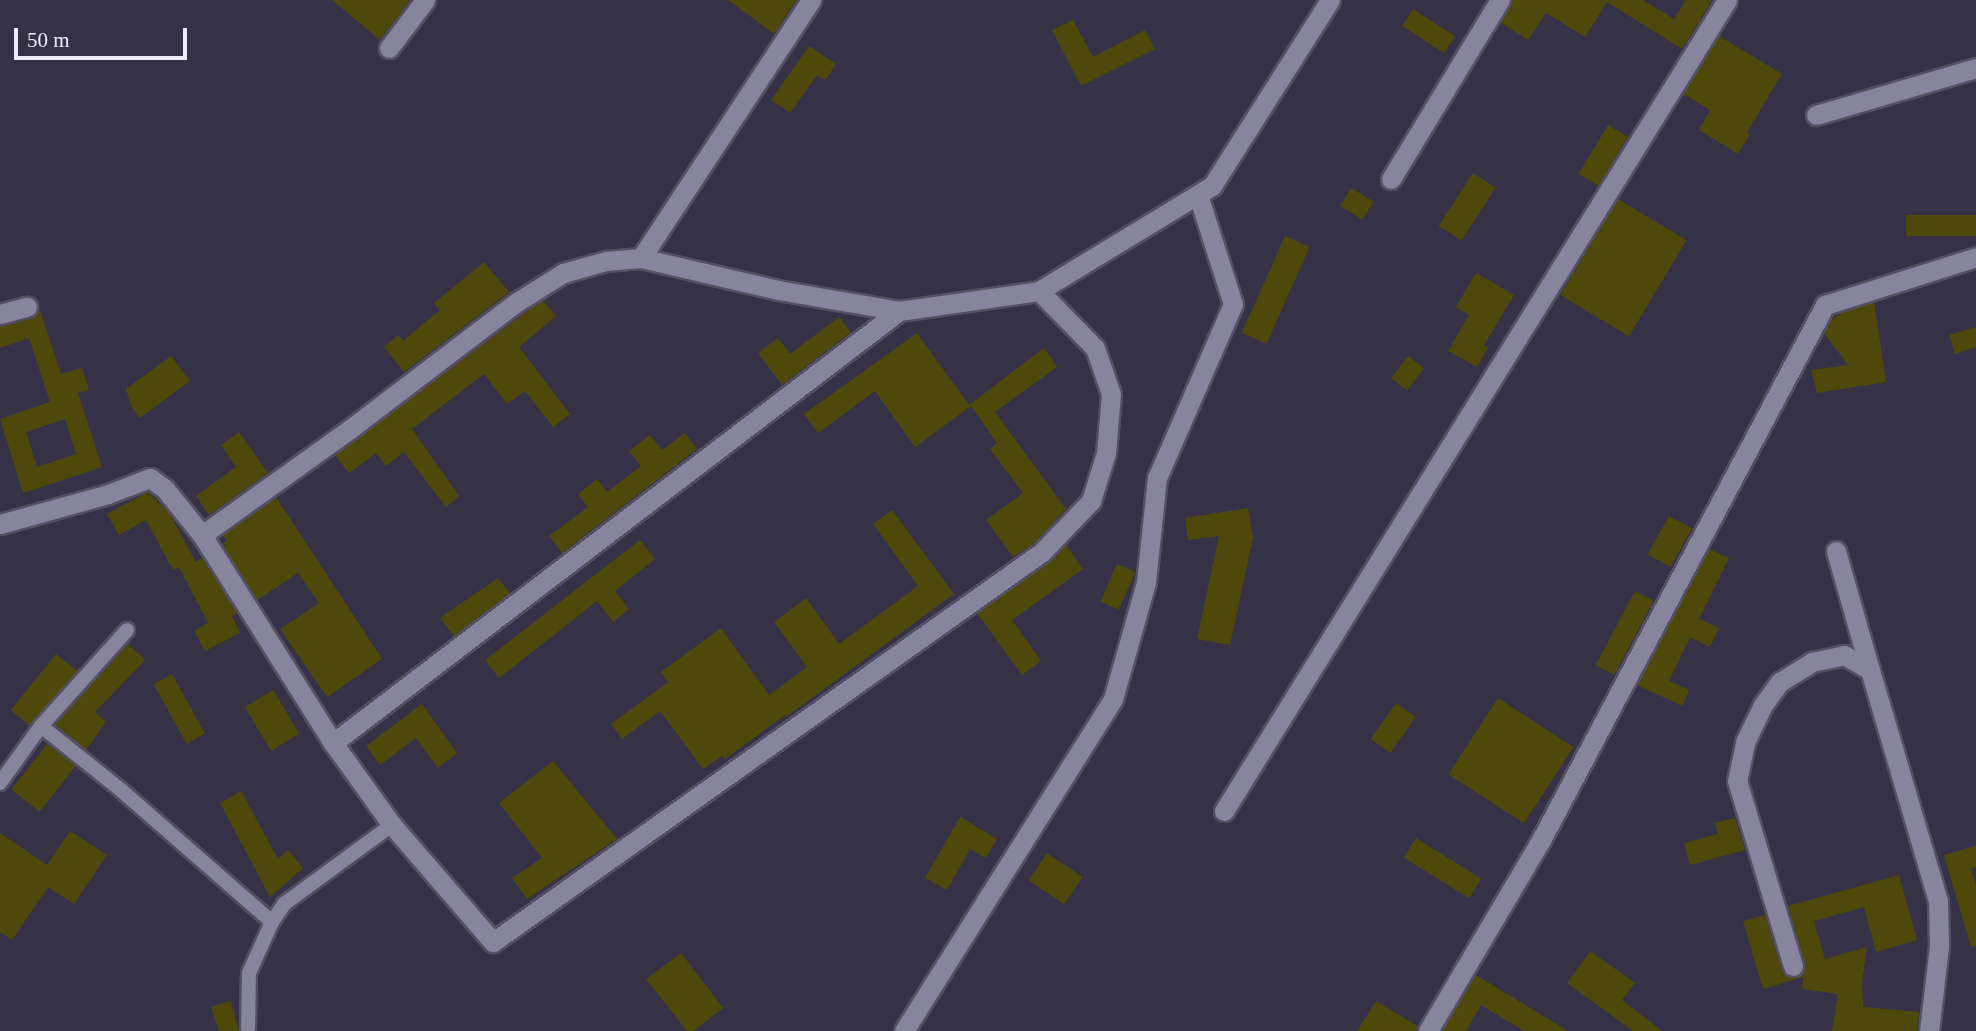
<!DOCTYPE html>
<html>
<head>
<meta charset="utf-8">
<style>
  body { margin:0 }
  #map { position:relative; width:1976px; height:1031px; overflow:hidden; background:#353247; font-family:"Times New Roman",serif }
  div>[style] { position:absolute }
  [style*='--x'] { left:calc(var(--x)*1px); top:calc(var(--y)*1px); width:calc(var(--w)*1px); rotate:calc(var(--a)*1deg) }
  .building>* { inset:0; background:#4e490b; transform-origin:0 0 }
  .roads { filter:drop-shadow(2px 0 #535063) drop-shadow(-2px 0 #535063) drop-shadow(0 2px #535063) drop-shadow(0 -2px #535063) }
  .service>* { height:14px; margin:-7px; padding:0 7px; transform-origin:7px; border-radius:7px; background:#87849d }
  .minor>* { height:19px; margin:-9.5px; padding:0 9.5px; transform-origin:9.5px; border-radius:9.5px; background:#87849d }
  span { translate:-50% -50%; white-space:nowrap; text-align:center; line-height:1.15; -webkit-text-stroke:6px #353247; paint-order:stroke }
  .scale { position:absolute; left:14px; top:28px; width:173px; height:32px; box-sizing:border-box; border:4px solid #efedfb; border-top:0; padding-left:9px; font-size:21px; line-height:24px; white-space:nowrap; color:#efedfb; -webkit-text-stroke:5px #353247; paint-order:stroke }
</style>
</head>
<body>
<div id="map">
  <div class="building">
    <div style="clip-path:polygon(332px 0,410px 0,380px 40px)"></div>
    <div style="clip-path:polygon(728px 0,796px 0,774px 34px)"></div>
    <div style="clip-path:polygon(1513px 0,1643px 0,1674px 19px,1686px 0,1712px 0,1682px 49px,1607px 2px,1585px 37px,1546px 13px,1528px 40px,1501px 23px)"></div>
    <div style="left:1413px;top:9px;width:50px;height:20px;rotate:33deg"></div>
    <div style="clip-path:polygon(1073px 20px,1093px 57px,1145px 30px,1155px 49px,1081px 86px,1052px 30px)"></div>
    <div style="clip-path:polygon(1719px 36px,1782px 74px,1747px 132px,1750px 134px,1738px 154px,1699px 130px,1710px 110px,1683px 94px)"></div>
    <div style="clip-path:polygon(809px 46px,836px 64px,825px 80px,817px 75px,790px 113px,771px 100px)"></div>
    <div style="left:1608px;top:125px;width:23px;height:57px;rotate:31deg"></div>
    <div style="left:1473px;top:173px;width:27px;height:63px;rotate:33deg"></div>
    <div style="left:1351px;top:188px;width:26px;height:21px;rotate:31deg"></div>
    <div style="left:1618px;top:199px;width:80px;height:112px;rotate:31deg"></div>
    <div style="left:1976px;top:215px;width:21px;height:70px;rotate:90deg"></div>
    <div style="left:1285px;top:236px;width:27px;height:106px;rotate:24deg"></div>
    <div style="clip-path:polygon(484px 262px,509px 292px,404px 372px,384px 347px,398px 335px,403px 341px,440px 310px,434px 303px)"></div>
    <div style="clip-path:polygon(1476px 273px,1514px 295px,1484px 345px,1488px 348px,1477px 367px,1448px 351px,1469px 315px,1456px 307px)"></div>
    <div style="clip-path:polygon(542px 300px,556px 316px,519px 347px,570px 414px,553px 427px,525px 391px,507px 404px,484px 374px,412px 429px,459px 496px,446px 507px,404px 452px,386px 466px,376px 453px,349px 473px,335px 455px)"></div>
    <div style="clip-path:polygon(1874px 302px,1886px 382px,1817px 393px,1811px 370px,1848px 365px,1824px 333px,1830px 321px,1842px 312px)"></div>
    <div style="clip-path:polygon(evenodd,40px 310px,61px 374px,82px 368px,89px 390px,78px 393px,102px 467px,23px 493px,0 419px,50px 402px,29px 338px,0 348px,0 326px,31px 319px,40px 310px,65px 419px,76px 454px,37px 467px,26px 432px,65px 419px)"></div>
    <div style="clip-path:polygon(839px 317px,851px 332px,782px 385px,758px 353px,778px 338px,790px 354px)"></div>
    <div style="clip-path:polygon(1976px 327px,1976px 347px,1955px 354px,1949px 335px)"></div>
    <div style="clip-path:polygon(917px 333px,969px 405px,1044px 348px,1057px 367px,995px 412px,1066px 509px,1034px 543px,1013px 557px,986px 520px,1023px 493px,990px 449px,997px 443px,971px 406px,915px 447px,875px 391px,818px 433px,804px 414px)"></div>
    <div style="clip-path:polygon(171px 356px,190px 381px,140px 418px,131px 406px,126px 389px)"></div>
    <div style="left:1408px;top:356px;width:20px;height:28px;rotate:37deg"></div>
    <div style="clip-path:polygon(239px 432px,268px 473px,209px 515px,196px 496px,236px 467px,221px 445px)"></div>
    <div style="clip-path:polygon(685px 433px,697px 449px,562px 553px,549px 536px,588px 507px,578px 494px,597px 479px,607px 492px,641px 466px,629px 451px,650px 435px,662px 450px)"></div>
    <div style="clip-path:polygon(148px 492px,169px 513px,196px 562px,202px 558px,237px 613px,232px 616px,240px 633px,205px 651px,194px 631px,208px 623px,179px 567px,173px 570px,146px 520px,119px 535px,107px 514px)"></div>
    <div style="clip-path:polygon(276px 497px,382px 659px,327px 697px,280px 629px,319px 603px,298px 573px,257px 600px,222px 544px,227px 541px,223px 535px)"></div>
    <div style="clip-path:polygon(1248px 508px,1253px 538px,1230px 645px,1197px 639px,1219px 536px,1188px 540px,1185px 518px)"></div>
    <div style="clip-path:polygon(892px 510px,954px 594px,786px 717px,785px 715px,725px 759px,722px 756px,703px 769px,660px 711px,622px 739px,611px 724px,668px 682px,661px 672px,721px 628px,769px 695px,807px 667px,774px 622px,806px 598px,839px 644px,918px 586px,873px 524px)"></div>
    <div style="left:1669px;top:516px;width:26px;height:44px;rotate:29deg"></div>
    <div style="clip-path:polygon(640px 540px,655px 559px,615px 591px,629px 609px,613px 622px,597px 601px,499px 678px,485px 660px)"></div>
    <div style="clip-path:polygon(1066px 545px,1083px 569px,1012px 620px,1041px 661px,1022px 675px,977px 613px,1049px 562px)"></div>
    <div style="clip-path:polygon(1709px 549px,1729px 558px,1699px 619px,1719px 628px,1710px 647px,1690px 637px,1669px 681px,1689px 690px,1682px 706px,1637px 685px)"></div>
    <div style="left:1117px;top:564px;width:20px;height:41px;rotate:24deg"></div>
    <div style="clip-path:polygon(498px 578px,510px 593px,454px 636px,440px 618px)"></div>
    <div style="left:1635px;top:591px;width:21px;height:84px;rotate:28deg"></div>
    <div style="clip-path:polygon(128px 644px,145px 660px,95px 712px,106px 722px,86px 750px,55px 725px)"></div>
    <div style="left:56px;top:654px;width:27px;height:72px;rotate:39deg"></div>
    <div style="left:172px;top:674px;width:68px;height:21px;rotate:61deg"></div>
    <div style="left:273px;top:690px;width:51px;height:33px;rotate:59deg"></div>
    <div style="left:1498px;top:698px;width:90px;height:91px;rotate:33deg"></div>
    <div style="left:1396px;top:703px;width:24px;height:44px;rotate:35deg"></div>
    <div style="clip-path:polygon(422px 704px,457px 753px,438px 768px,416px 738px,380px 765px,366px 746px)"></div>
    <div style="left:47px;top:744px;width:36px;height:58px;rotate:38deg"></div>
    <div style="clip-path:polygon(553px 761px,617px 839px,527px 899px,512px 878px,542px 858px,499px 803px)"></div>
    <div style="clip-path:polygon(241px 791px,278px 859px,288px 850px,303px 868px,270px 897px,220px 803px)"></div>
    <div style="clip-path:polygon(960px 817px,997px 839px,986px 858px,970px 849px,947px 890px,925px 878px)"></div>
    <div style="clip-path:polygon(1735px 818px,1745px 850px,1690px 865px,1684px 843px,1718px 834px,1715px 823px)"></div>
    <div style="clip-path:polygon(70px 831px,107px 855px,74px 904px,48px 887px,12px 940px,0 932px,0 833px,47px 865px)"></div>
    <div style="left:1416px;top:838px;width:77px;height:23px;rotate:32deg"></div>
    <div style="clip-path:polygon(1976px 846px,1976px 867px,1971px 868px,1976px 885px,1976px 946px,1971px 947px,1944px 855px)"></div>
    <div style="left:1047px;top:853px;width:43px;height:33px;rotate:34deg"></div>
    <div style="clip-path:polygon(1899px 875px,1917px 940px,1876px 952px,1864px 907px,1814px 921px,1825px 959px,1867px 947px,1862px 982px,1863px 1007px,1919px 1012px,1917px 1031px,1832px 1031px,1838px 994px,1802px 989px,1803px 977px,1763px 989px,1743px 921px,1765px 915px,1782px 970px,1790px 978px,1797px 977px,1802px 974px,1805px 963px,1788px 906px)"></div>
    <div style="clip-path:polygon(1590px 951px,1635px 983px,1622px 1000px,1662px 1031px,1633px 1031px,1567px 983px)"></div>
    <div style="clip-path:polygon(681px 953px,723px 1008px,693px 1031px,687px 1031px,646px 979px)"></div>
    <div style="clip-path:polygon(1476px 975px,1568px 1031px,1524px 1031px,1481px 1005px,1466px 1031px,1442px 1031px)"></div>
    <div style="clip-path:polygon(231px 1001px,239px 1031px,219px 1031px,211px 1007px)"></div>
    <div style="clip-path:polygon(1376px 1001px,1417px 1026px,1416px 1031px,1357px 1031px)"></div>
  </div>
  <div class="roads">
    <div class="service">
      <div style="--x:41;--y:726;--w:129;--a:-48.1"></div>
      <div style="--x:0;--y:783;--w:70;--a:-54.3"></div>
      <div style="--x:41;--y:726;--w:104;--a:38.7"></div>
      <div style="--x:122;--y:791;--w:199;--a:41.1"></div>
      <div style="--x:248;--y:1028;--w:55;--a:-89"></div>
      <div style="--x:249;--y:973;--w:56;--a:-65.7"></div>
      <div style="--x:272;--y:922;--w:22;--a:-56"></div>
      <div style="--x:284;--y:904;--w:134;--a:-36.2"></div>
    </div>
    <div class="minor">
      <div style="--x:389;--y:48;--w:60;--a:-53.1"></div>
      <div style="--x:1816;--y:115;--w:167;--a:-16.4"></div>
      <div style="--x:1391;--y:179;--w:210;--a:-58.7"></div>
      <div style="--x:641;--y:258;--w:309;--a:-56.6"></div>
      <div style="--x:1039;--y:291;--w:202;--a:-31.3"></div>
      <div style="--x:1212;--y:186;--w:220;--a:-57.6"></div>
      <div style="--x:0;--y:314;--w:28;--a:-15"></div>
      <div style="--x:0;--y:524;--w:112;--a:-15.5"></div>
      <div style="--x:108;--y:494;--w:45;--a:-20.9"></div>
      <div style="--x:150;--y:478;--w:19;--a:36"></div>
      <div style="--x:165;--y:489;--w:59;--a:51.2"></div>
      <div style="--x:202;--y:535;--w:182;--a:-35.6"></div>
      <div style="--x:350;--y:429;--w:210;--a:-37.3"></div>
      <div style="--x:517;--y:302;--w:54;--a:-32.2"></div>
      <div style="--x:563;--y:273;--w:45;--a:-15.6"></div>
      <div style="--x:606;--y:261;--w:35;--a:-5"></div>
      <div style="--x:641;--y:258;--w:141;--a:13.1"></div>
      <div style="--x:778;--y:290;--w:123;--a:9.8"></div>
      <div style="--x:899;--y:311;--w:141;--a:-8.1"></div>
      <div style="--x:1039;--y:291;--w:80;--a:45.5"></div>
      <div style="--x:1095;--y:348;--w:49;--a:70.8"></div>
      <div style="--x:1111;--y:394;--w:59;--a:94.8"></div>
      <div style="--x:1106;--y:453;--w:50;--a:107.4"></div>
      <div style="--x:1091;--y:501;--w:71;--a:133.9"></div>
      <div style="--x:1042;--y:552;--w:673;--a:144.61"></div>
      <div style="--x:493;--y:942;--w:155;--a:-130.8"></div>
      <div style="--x:392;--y:825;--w:101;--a:-125.7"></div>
      <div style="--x:333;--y:743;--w:246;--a:-122.2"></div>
      <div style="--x:1836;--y:551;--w:124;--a:74.1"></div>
      <div style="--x:333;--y:743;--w:712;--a:-37.35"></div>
      <div style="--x:1224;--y:811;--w:954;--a:-58.19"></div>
      <div style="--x:1793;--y:966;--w:193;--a:-106.8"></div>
      <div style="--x:1737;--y:781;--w:40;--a:-78"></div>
      <div style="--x:1745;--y:742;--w:41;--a:-64.1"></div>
      <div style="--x:1763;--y:705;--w:29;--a:-54"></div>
      <div style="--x:1780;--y:682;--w:38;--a:-32"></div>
      <div style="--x:1812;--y:662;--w:33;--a:-12"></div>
      <div style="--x:1844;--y:655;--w:30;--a:30"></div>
      <div style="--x:1870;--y:670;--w:241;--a:73.6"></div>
      <div style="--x:1938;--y:901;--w:45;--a:88.7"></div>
      <div style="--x:1939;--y:946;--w:86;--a:96.7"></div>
      <div style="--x:904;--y:1031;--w:392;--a:-57.8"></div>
      <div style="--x:1113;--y:699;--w:122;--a:-74.2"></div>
      <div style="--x:1146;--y:582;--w:105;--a:-84"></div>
      <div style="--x:1157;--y:478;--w:190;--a:-66.4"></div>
      <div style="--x:1233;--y:304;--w:114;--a:-107.8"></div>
      <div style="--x:1428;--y:1031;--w:222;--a:-59.4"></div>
      <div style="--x:1541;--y:840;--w:606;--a:-62.04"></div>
      <div style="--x:1825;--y:305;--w:158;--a:-17.6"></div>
    </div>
  </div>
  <div class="scale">50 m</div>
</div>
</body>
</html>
